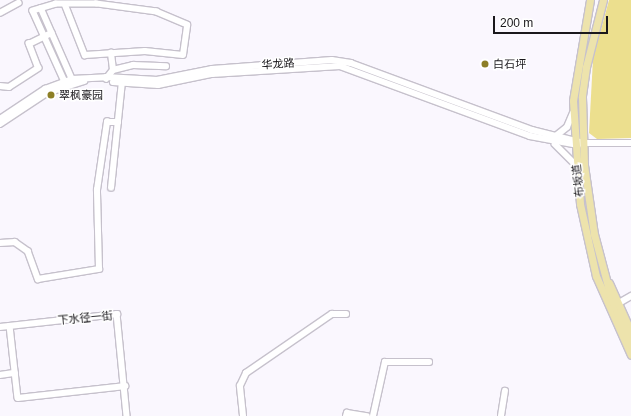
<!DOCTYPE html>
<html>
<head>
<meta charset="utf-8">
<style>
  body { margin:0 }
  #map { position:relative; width:631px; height:416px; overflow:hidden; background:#faf7fe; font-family:Helvetica,"Noto Sans SC",sans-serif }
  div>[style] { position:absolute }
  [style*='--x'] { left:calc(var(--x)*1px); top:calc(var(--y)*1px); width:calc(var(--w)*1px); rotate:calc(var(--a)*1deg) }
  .green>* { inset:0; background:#ecdf8e }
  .roads { filter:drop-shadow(1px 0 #c6c1cc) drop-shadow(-1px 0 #c6c1cc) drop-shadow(0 1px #c6c1cc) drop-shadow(0 -1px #c6c1cc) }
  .minor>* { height:5.5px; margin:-2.75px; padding:0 2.75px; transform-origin:2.75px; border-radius:2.75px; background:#fff }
  .major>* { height:7px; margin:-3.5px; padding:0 3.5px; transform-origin:3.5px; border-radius:3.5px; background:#ede3ac }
  .dots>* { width:11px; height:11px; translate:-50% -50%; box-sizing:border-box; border:2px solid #fff; border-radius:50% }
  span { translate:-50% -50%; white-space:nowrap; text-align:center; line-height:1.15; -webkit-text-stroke:3px #fff; paint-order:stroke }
  .street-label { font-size:11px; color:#1a181c }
  .poi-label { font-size:11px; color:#1a181c }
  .left { translate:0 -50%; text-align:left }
  .scale { position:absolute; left:493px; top:16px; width:115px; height:18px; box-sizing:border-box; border:2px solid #1a181c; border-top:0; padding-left:5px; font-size:12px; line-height:14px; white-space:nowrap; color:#1a181c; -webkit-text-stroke:3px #fff; paint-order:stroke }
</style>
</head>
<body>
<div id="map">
  <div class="green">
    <div style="clip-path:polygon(609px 0,631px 0,631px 138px,597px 139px,589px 133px,593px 59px)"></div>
  </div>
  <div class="roads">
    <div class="minor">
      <div style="--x:65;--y:4;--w:55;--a:68.6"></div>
      <div style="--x:85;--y:55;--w:60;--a:-3.8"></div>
      <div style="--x:145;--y:51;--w:38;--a:6"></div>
      <div style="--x:183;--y:55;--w:30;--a:-82"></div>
      <div style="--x:187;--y:25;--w:33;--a:-157"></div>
      <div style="--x:157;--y:12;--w:61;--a:-172.4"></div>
      <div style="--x:97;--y:4;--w:41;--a:180"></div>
      <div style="--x:56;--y:4;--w:24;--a:163"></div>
      <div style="--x:33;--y:11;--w:80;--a:65.7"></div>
      <div style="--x:41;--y:8;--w:80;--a:66.3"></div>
      <div style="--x:0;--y:13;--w:21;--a:-29"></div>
      <div style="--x:113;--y:70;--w:21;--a:-14"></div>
      <div style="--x:133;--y:65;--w:33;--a:2"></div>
      <div style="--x:106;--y:79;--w:11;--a:-52"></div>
      <div style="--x:113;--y:70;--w:17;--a:-97"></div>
      <div style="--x:113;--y:82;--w:45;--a:3.8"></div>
      <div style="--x:158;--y:85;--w:55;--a:-11.5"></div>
      <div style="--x:212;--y:74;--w:128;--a:-3.6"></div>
      <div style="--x:340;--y:66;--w:202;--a:20.2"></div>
      <div style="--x:530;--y:136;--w:49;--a:10.6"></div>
      <div style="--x:0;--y:86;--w:9;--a:6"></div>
      <div style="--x:9;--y:87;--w:35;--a:-33"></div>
      <div style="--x:38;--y:68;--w:26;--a:-111"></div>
      <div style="--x:29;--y:44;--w:25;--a:-26"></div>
      <div style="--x:0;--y:119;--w:54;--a:-33.7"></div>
      <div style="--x:45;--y:89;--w:29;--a:-20"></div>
      <div style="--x:72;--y:79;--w:34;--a:-3"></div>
      <div style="--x:106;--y:77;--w:51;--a:3.4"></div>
      <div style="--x:157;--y:80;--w:56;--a:-11.3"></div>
      <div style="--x:212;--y:69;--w:120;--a:-4.3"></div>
      <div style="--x:332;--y:60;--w:19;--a:9"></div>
      <div style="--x:351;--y:63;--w:193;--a:20.3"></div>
      <div style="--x:532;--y:130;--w:54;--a:14"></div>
      <div style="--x:584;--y:143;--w:47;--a:0"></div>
      <div style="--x:0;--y:124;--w:56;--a:-33.4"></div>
      <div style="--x:47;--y:93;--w:39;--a:-18"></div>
      <div style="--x:556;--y:136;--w:14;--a:-39"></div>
      <div style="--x:567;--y:127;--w:15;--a:-67"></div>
      <div style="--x:555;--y:144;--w:30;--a:45"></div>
      <div style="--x:111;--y:188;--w:108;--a:-84.1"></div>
      <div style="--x:0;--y:243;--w:15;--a:-4"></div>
      <div style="--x:15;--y:242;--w:16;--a:35"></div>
      <div style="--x:28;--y:251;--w:30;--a:70"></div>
      <div style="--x:38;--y:279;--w:62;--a:-9.3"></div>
      <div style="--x:99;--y:269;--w:79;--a:-91.5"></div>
      <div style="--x:97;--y:190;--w:69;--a:-81.6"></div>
      <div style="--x:107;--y:122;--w:11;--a:0"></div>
      <div style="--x:619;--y:303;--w:14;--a:-30"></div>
      <div style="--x:10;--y:326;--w:72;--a:83.7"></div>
      <div style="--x:18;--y:398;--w:108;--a:-6.4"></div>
      <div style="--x:0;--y:327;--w:118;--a:-6.3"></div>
      <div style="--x:117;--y:314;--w:102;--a:84.4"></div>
      <div style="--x:0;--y:375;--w:15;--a:-8"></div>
      <div style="--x:243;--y:416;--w:30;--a:-96"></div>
      <div style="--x:240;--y:386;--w:14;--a:-65"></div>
      <div style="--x:246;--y:373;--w:104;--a:-34.5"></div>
      <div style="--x:332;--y:314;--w:14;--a:0"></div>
      <div style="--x:346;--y:416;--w:3;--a:-72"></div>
      <div style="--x:347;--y:413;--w:20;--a:9"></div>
      <div style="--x:373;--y:416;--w:55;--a:-77.5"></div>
      <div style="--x:385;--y:362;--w:44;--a:0"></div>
      <div style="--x:501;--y:416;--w:25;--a:-81"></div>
    </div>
    <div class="major">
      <div style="--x:590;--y:0;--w:102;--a:99.6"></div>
      <div style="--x:573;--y:101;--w:103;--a:86.1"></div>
      <div style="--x:580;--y:204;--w:74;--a:77.5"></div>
      <div style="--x:596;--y:276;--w:86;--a:66.1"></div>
      <div style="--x:603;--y:0;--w:69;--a:104.2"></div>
      <div style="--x:586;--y:67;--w:30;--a:98"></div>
      <div style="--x:582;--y:97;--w:68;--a:88.3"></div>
      <div style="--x:584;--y:165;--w:70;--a:81.8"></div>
      <div style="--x:594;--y:234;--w:66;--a:75.1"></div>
      <div style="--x:611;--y:298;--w:51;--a:66.9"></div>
      <div style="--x:609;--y:283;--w:54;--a:65.8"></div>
    </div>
  </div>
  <div class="dots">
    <div style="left:485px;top:64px;background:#8d7f26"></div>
    <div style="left:51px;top:95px;background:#8d7f26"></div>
  </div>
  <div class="street-label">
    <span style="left:278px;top:64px;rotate:-4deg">华龙路</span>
    <span style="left:578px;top:181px;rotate:-96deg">布坂道</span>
    <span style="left:85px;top:318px;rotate:-5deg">下水径一街</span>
  </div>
  <div class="poi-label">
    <span class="left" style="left:493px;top:64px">白石坪</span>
    <span class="left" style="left:59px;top:95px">翠枫豪园</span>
  </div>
  <div class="scale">200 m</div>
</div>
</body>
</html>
